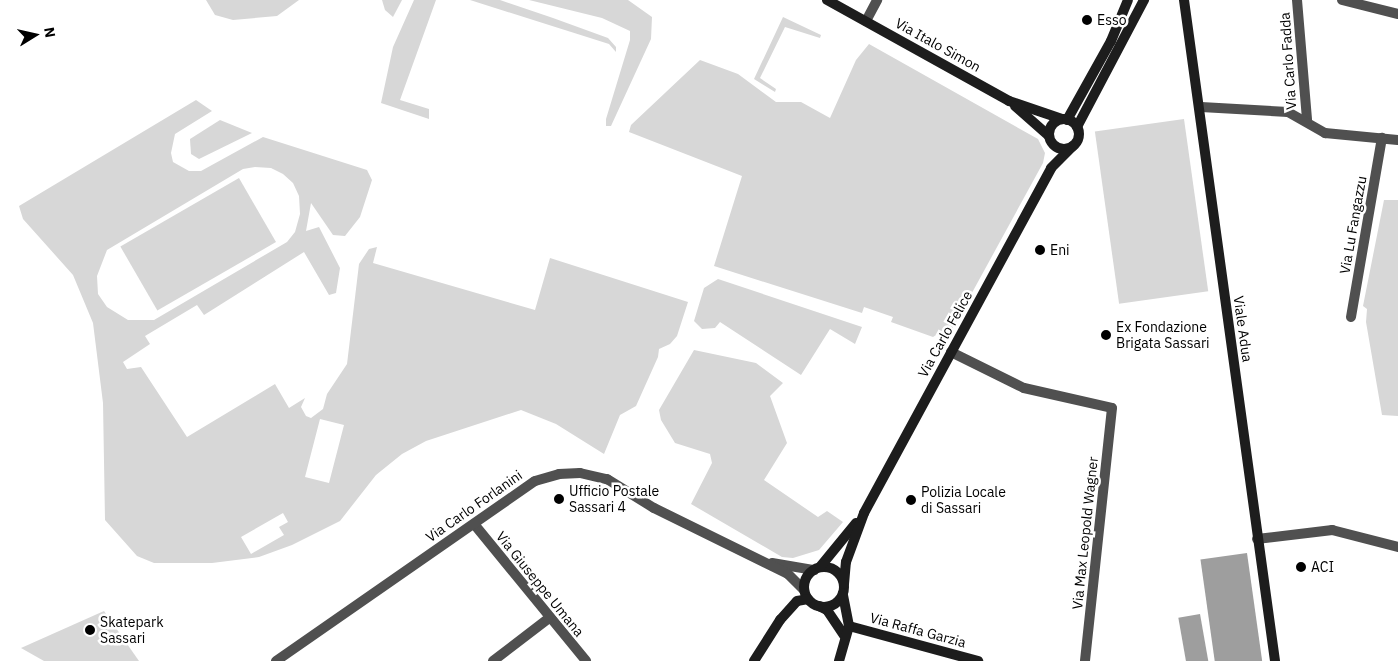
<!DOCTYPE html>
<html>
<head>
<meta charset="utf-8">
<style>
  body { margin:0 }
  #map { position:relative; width:1398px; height:661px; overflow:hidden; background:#fff; font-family:"IBM Plex Sans",sans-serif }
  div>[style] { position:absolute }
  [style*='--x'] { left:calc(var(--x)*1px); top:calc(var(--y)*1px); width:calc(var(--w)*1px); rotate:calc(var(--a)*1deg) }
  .green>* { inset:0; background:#d7d7d7; transform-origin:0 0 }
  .water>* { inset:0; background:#9e9e9e; transform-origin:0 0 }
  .street>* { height:10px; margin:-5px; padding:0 5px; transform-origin:5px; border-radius:5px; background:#505050 }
  .secondary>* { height:10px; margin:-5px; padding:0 5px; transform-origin:5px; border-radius:5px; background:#1d1d1d }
  .secondary>.ring { margin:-5px; padding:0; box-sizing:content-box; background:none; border:10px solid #1d1d1d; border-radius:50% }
  .dots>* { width:14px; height:14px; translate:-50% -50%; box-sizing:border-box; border:2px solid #fff; border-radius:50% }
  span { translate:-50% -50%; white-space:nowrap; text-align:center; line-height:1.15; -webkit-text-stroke:5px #fff; paint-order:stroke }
  .poi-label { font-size:14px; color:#000 }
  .left { translate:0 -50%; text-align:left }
  .street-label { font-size:14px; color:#000 }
  .north { position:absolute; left:10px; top:10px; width:50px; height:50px; -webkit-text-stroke:4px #fff; paint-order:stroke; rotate:80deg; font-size:14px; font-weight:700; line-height:20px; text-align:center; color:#000 }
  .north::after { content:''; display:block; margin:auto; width:18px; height:22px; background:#000; clip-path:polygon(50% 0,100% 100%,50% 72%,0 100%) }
</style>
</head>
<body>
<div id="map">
  <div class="green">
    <div style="clip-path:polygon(206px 0,299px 0,277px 16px,233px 20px,215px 15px)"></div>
    <div style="clip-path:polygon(382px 0,402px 0,393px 17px,385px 10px)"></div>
    <div style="clip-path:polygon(414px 0,436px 0,400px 100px,429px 109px,429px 119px,381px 103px,393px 47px)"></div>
    <div style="clip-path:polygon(470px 0,500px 0,553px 18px,608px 38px,616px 47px,616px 52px,609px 44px)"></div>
    <div style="clip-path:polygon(529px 0,628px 0,652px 17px,651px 39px,611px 126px,606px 126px,606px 119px,630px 40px,630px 31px,602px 18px)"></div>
    <div style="clip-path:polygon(783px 17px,821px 35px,820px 38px,785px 27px,760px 78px,776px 89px,775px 92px,754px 79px)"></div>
    <div style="clip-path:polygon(869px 44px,1038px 139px,1045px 153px,1043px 163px,950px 333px,942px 331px,933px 337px,891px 322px,893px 317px,864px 307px,862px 313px,714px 266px,742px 176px,629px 132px,631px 125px,700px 60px,738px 74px,776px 102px,801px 102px,830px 118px,856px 60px)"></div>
    <div style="clip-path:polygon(evenodd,196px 100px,212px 111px,175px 134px,171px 153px,173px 162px,189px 171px,201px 171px,263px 137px,367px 170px,372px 180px,360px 217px,345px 236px,333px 235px,311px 203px,306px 231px,319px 227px,340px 268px,336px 293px,329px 295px,304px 252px,204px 315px,197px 305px,145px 336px,150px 344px,123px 362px,127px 369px,141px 367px,187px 437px,275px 384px,289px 408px,305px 398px,301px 407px,306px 416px,311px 418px,323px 409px,327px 394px,347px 364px,359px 264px,369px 249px,377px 247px,373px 263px,535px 310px,550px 258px,688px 302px,677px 336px,670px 344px,659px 349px,658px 357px,636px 406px,620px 415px,604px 454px,556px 424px,521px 410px,426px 441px,402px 454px,376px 475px,340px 521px,292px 545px,259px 557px,212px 563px,154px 563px,137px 556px,105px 520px,103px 403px,93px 323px,73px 275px,23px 219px,19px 206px,196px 100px,255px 167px,271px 168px,283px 174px,293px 183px,299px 196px,300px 214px,295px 232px,287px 242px,154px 320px,128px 320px,107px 307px,98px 294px,97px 276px,107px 250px,243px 169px,255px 167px,196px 100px,320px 419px,344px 425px,329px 483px,305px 477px,320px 419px,196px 100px,283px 513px,288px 522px,279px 527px,284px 535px,251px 554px,241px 537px,283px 513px)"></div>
    <div style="left:1184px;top:119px;width:174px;height:90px;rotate:82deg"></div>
    <div style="clip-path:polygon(220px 120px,252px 133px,199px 159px,191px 154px,190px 139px)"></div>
    <div style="left:239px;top:178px;width:74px;height:137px;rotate:60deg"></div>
    <div style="clip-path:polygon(1384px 200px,1398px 200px,1398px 416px,1382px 415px,1366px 322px,1367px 309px,1363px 306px)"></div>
    <div style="clip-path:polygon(718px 279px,862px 327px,855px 344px,830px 329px,801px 375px,720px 322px,715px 328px,702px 329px,694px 321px,704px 288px)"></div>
    <div style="clip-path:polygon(694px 350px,756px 363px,783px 383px,770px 396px,787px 443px,764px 480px,818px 517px,827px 511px,843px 522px,819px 550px,793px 558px,782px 557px,691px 504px,712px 463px,710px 454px,675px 443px,661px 420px,659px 410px)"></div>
    <div style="clip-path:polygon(104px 611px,139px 661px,44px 661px,21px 648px)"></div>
  </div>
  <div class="water">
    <div style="left:1247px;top:553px;width:109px;height:47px;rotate:82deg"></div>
    <div style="left:1200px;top:614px;width:48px;height:22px;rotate:80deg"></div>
  </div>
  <div class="street">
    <div style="--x:1297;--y:0;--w:120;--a:85.2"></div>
    <div style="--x:1342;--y:0;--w:58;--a:14"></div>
    <div style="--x:866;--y:21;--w:24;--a:-62"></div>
    <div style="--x:1201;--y:107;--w:87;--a:3.3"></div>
    <div style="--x:1288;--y:112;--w:43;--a:29.6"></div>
    <div style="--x:1325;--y:133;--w:73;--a:5.5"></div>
    <div style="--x:1351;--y:317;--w:182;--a:-80.2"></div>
    <div style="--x:951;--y:352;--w:81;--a:26.3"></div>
    <div style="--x:1024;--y:388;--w:90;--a:12.8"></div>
    <div style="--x:1112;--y:408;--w:254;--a:96.1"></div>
    <div style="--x:474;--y:524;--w:177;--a:50.7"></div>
    <div style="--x:1257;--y:539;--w:76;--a:-6.8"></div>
    <div style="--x:1332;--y:530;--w:68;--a:14.4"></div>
    <div style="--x:772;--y:563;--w:43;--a:9.5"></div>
    <div style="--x:276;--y:661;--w:315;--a:-34.8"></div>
    <div style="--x:535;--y:481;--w:25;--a:-16"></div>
    <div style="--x:559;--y:474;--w:21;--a:-3"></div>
    <div style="--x:580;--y:473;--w:28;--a:13"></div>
    <div style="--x:607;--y:479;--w:55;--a:31.7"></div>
    <div style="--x:654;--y:508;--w:149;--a:26.2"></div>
    <div style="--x:788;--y:574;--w:23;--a:45"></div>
    <div style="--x:493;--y:661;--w:69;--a:-37.4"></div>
  </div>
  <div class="secondary">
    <div style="--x:827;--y:0;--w:208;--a:29"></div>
    <div style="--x:1009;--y:101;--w:56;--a:18.8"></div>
    <div style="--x:1184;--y:0;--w:667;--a:82.16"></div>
    <div style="--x:1015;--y:106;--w:45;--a:41.4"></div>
    <div class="ring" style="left:1049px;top:119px;width:20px;height:20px"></div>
    <div style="--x:1067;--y:120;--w:90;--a:-60.9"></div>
    <div style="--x:1111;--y:41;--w:44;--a:-67.5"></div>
    <div style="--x:1077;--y:127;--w:144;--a:-62.2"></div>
    <div class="ring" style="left:804px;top:567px;width:30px;height:30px"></div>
    <div style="--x:820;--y:567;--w:57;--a:-50.7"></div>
    <div style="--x:844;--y:584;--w:22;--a:-85"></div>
    <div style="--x:846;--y:562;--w:52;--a:-69.8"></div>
    <div style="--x:864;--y:513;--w:392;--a:-61.5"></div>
    <div style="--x:1051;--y:168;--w:31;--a:-45"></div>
    <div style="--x:819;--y:606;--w:9;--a:27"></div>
    <div style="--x:827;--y:610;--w:30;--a:56"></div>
    <div style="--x:849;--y:626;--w:134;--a:15.2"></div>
    <div style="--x:754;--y:661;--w:49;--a:-57.6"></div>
    <div style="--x:780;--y:620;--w:25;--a:-48"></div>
    <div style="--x:797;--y:601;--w:11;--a:-10"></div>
    <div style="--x:839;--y:661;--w:36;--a:-74"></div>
    <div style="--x:849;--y:626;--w:33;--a:-101"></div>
  </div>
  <div class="dots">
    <div style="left:1087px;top:20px;background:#000"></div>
    <div style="left:1040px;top:250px;background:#000"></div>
    <div style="left:1106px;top:335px;background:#000"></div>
    <div style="left:559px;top:499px;background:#000"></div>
    <div style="left:911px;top:500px;background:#000"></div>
    <div style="left:1301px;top:567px;background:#000"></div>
    <div style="left:90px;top:630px;background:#000"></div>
  </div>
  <div class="poi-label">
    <span class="left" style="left:1097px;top:20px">Esso</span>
    <span class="left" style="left:1050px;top:250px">Eni</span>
    <span class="left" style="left:1116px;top:335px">Ex Fondazione<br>Brigata Sassari</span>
    <span class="left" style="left:569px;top:499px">Ufficio Postale<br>Sassari 4</span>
    <span class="left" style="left:921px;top:500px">Polizia Locale<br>di Sassari</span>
    <span class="left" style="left:1311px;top:567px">ACI</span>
    <span class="left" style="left:100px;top:630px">Skatepark<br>Sassari</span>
  </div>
  <div class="street-label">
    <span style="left:938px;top:45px;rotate:29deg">Via Italo Simon</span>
    <span style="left:1288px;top:61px;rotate:-94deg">Via Carlo Fadda</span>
    <span style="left:1353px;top:225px;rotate:-80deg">Via Lu Fangazzu</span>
    <span style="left:1243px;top:329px;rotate:82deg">Viale Adua</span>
    <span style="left:945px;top:334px;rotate:-61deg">Via Carlo Felice</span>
    <span style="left:474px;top:506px;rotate:-35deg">Via Carlo Forlanini</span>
    <span style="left:1085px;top:533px;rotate:-84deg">Via Max Leopold Wagner</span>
    <span style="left:540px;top:584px;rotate:51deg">Via Giuseppe Umana</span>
    <span style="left:918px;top:630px;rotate:15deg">Via Raffa Garzia</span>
  </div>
  <div class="north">N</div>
</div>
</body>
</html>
